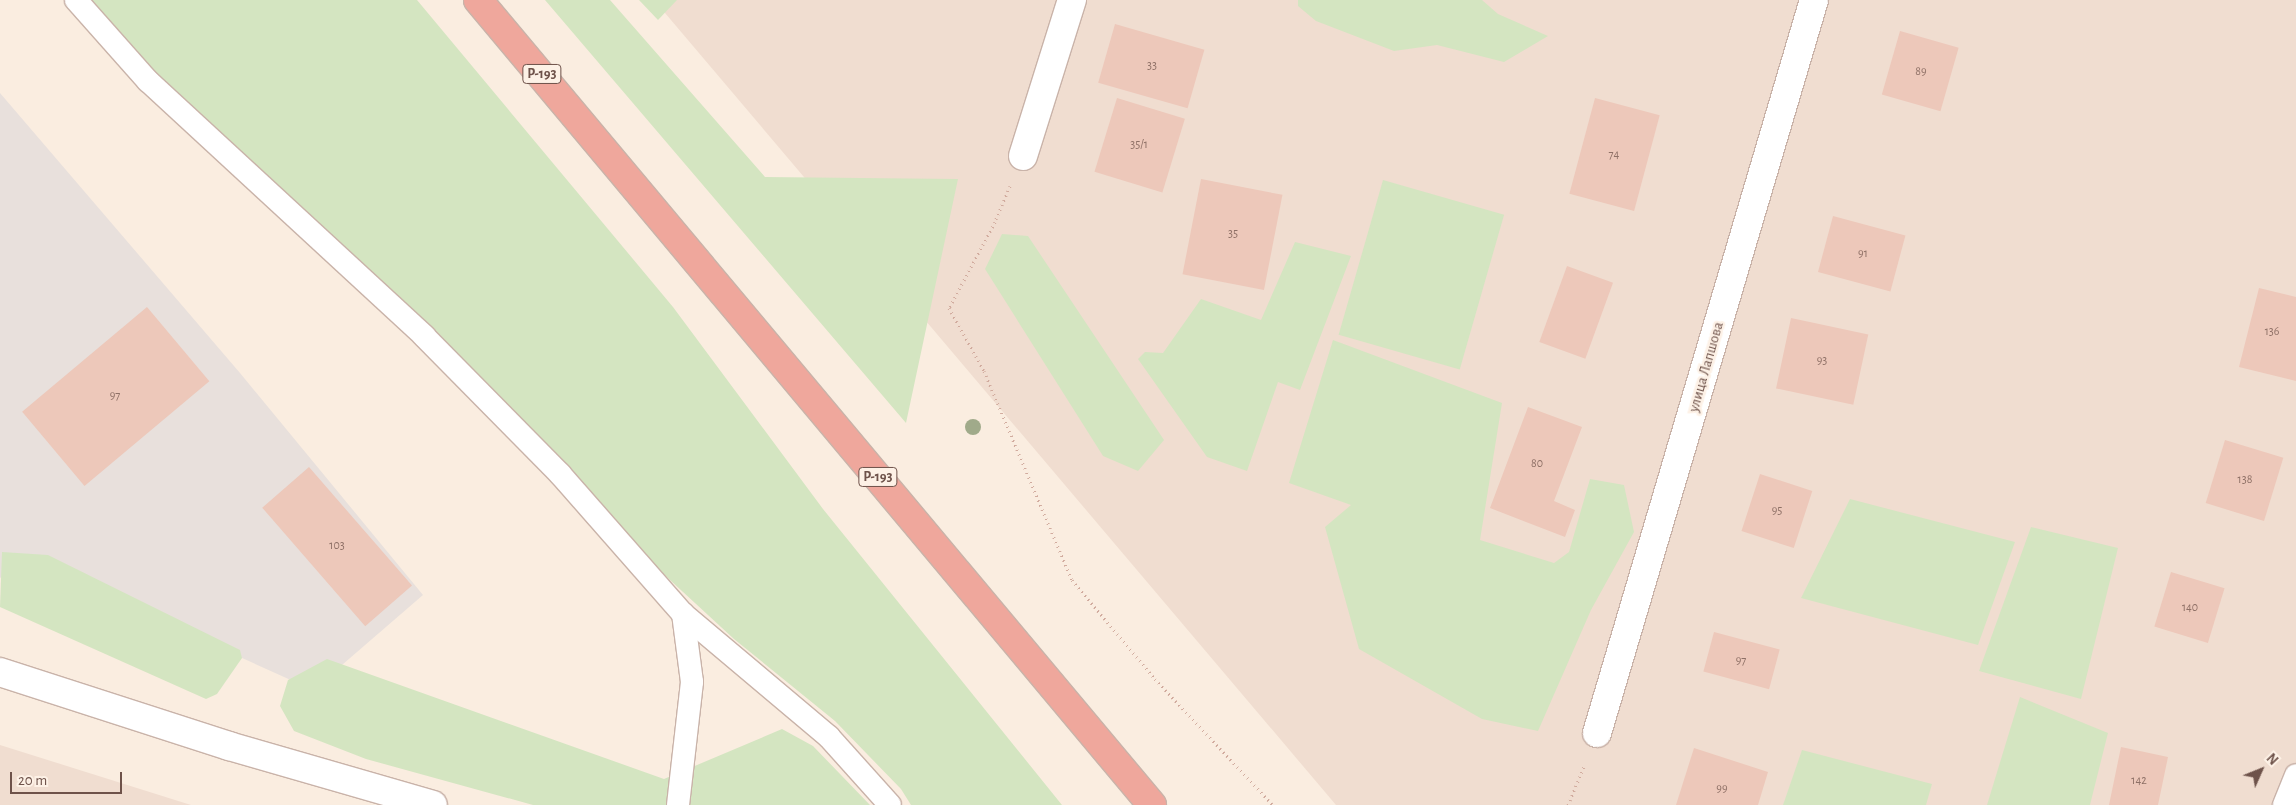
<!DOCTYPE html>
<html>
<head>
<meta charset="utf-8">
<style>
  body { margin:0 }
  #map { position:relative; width:2296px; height:805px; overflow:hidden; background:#faede0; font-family:"Alegreya Sans",sans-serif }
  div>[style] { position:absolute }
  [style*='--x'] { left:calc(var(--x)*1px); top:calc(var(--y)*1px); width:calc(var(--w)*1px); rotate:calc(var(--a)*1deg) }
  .residential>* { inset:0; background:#f0ddd0 }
  .industrial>* { inset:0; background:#e8e0dc }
  .green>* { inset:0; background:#d4e5c1; transform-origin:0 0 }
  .building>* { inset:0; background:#edc8ba; transform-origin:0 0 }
  .path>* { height:3px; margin-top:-1.5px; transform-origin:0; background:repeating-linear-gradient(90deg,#d1ab9e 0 1px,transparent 0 5px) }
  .roads { filter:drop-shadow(1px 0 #c9b3a9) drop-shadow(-1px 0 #c9b3a9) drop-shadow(0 1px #c9b3a9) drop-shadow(0 -1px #c9b3a9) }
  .lane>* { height:22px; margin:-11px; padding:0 11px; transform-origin:11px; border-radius:11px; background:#fff }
  .street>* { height:28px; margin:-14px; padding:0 14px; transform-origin:14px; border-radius:14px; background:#fff }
  .highway>* { height:28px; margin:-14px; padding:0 14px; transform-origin:14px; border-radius:14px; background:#efa79c }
  .trees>* { width:16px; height:16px; margin:-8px; border-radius:50%; background:#a0aa8a }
  span { translate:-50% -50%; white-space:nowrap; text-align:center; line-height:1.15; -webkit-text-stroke:5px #fdf1e6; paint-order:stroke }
  .number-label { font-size:12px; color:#8e7066 }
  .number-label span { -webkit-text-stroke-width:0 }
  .shield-label span { padding:1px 4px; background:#fdf1e6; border:1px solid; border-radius:4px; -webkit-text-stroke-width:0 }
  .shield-label { font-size:14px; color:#6e524a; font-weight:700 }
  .street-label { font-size:15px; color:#6e524a }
  .north { position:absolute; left:2236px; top:745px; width:50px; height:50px; -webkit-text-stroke:4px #fdf1e6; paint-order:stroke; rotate:46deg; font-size:14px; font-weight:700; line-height:20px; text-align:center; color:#6e524a }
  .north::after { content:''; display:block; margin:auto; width:18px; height:22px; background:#6e524a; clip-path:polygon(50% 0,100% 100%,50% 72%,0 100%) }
  .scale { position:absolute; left:10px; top:772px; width:112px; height:22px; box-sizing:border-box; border:2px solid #6e524a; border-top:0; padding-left:6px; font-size:15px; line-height:18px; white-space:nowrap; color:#6e524a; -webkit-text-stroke:4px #fdf1e6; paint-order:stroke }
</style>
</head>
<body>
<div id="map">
  <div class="residential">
    <div style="clip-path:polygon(654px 0,2296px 0,2296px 805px,1336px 805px)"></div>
    <div style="clip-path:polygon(0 745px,191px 805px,0 805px)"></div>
  </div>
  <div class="industrial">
    <div style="clip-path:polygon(0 93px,240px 373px,423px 595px,313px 690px,24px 560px,0 578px)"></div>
  </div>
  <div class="green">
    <div style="clip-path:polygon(88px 0,417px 0,673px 307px,823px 509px,1062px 805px,911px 805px,901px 789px,835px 721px,734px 639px,670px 580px,261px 188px)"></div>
    <div style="clip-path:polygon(545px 0,610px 0,765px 177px,958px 179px,906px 423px)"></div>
    <div style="clip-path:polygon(639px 0,677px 0,658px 20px)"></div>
    <div style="clip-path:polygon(1298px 0,1482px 0,1498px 14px,1548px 36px,1504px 62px,1437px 45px,1394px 51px,1316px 21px,1298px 6px)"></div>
    <div style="left:1383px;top:180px;width:126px;height:161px;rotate:16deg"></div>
    <div style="clip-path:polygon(1002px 234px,1028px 236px,1164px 440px,1138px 471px,1103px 456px,985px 269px)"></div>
    <div style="clip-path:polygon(1295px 242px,1351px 256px,1300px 390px,1278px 382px,1247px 471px,1207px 457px,1138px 359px,1145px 352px,1163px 353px,1201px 299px,1261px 320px)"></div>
    <div style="clip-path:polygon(1333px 340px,1502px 403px,1480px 540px,1554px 563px,1569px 552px,1590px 479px,1624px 485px,1634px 532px,1591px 610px,1538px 731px,1482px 719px,1359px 649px,1325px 527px,1351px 505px,1289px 483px)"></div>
    <div style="clip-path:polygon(1850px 499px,2015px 542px,1978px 645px,1801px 598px)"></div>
    <div style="clip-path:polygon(2031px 527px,2118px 548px,2081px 699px,1979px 671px)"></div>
    <div style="clip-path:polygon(2px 552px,48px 555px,240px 650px,242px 658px,217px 694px,206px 699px,0 607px)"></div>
    <div style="clip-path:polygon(327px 659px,664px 779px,782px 729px,813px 746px,870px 805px,533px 805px,366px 759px,294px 731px,280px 706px,288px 680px)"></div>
    <div style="clip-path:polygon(2020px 697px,2108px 733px,2090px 805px,1987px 805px)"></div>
    <div style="clip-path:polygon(1802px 750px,1932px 784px,1926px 805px,1783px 805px)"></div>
  </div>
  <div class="building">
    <div style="left:1115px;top:24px;width:93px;height:61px;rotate:16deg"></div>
    <div style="left:1900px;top:31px;width:61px;height:66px;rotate:16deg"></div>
    <div style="left:1117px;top:98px;width:71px;height:77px;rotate:17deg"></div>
    <div style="left:1595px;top:98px;width:67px;height:99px;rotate:15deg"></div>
    <div style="left:1201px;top:179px;width:83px;height:97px;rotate:11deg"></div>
    <div style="left:1833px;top:216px;width:75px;height:58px;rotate:15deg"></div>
    <div style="left:1567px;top:266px;width:49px;height:81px;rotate:20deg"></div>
    <div style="clip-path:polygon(2259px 288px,2296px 297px,2296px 381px,2239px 367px)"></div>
    <div style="left:147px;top:307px;width:97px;height:163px;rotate:50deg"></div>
    <div style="left:1791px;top:318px;width:79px;height:72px;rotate:12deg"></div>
    <div style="clip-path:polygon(1528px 407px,1582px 427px,1554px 501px,1575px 510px,1565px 537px,1490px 508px)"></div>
    <div style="left:2225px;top:440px;width:61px;height:66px;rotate:17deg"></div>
    <div style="left:309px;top:467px;width:157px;height:62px;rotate:49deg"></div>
    <div style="left:1760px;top:474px;width:55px;height:60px;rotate:18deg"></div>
    <div style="left:2171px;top:572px;width:56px;height:57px;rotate:17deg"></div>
    <div style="left:1714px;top:632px;width:68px;height:41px;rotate:15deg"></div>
    <div style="clip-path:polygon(2121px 747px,2168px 757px,2158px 805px,2109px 805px)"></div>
    <div style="clip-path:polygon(1694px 748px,1768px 772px,1758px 805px,1676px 805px)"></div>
  </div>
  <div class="path">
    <div style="--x:1010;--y:186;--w:39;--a:113"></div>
    <div style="--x:995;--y:222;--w:98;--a:118.1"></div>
    <div style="--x:949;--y:308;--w:72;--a:60.9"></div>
    <div style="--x:984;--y:371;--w:227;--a:67.2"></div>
    <div style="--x:1072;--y:580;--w:129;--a:50"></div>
    <div style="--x:1155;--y:679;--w:173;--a:46.9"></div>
    <div style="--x:1568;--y:805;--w:44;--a:-67.5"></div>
  </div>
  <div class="roads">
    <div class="lane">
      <div style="--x:76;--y:0;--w:108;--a:48.4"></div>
      <div style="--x:148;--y:81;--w:376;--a:42.7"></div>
      <div style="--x:424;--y:336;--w:194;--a:45.4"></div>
      <div style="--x:560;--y:474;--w:186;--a:48.7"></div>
      <div style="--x:683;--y:614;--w:191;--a:40.1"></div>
      <div style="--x:829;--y:737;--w:91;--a:48.1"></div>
      <div style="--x:678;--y:805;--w:124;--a:-83.5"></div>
      <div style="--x:692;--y:682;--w:69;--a:-97.5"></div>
      <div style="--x:2284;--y:805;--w:32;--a:-68"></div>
    </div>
    <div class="street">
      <div style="--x:1023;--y:156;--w:164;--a:-72.6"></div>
      <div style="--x:0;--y:672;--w:241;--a:17.9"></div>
      <div style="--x:229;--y:746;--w:212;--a:16.1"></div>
      <div style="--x:1597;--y:733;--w:764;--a:-73.51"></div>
    </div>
    <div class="highway">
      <div style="--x:478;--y:0;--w:1050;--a:50.06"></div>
    </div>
  </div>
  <div class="trees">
    <div style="left:973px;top:427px"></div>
  </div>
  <div class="number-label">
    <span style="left:1152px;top:66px">33</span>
    <span style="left:1921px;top:72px">89</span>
    <span style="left:1139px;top:145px">35/1</span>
    <span style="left:1614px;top:155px">74</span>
    <span style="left:1233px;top:234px">35</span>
    <span style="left:1863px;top:254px">91</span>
    <span style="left:2272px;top:332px">136</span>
    <span style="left:1822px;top:361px">93</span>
    <span style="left:115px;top:396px">97</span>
    <span style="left:1537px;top:464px">80</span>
    <span style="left:2245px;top:480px">138</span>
    <span style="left:1777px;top:511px">95</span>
    <span style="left:337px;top:546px">103</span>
    <span style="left:2190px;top:608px">140</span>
    <span style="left:1741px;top:661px">97</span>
    <span style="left:2139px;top:781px">142</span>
    <span style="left:1722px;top:789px">99</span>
  </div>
  <div class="shield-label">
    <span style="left:542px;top:74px">Р-193</span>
    <span style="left:878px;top:477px">Р-193</span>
  </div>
  <div class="street-label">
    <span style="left:1706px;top:367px;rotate:-74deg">улица Лапшова</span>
  </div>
  <div class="north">N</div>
  <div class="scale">20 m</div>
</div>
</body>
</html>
